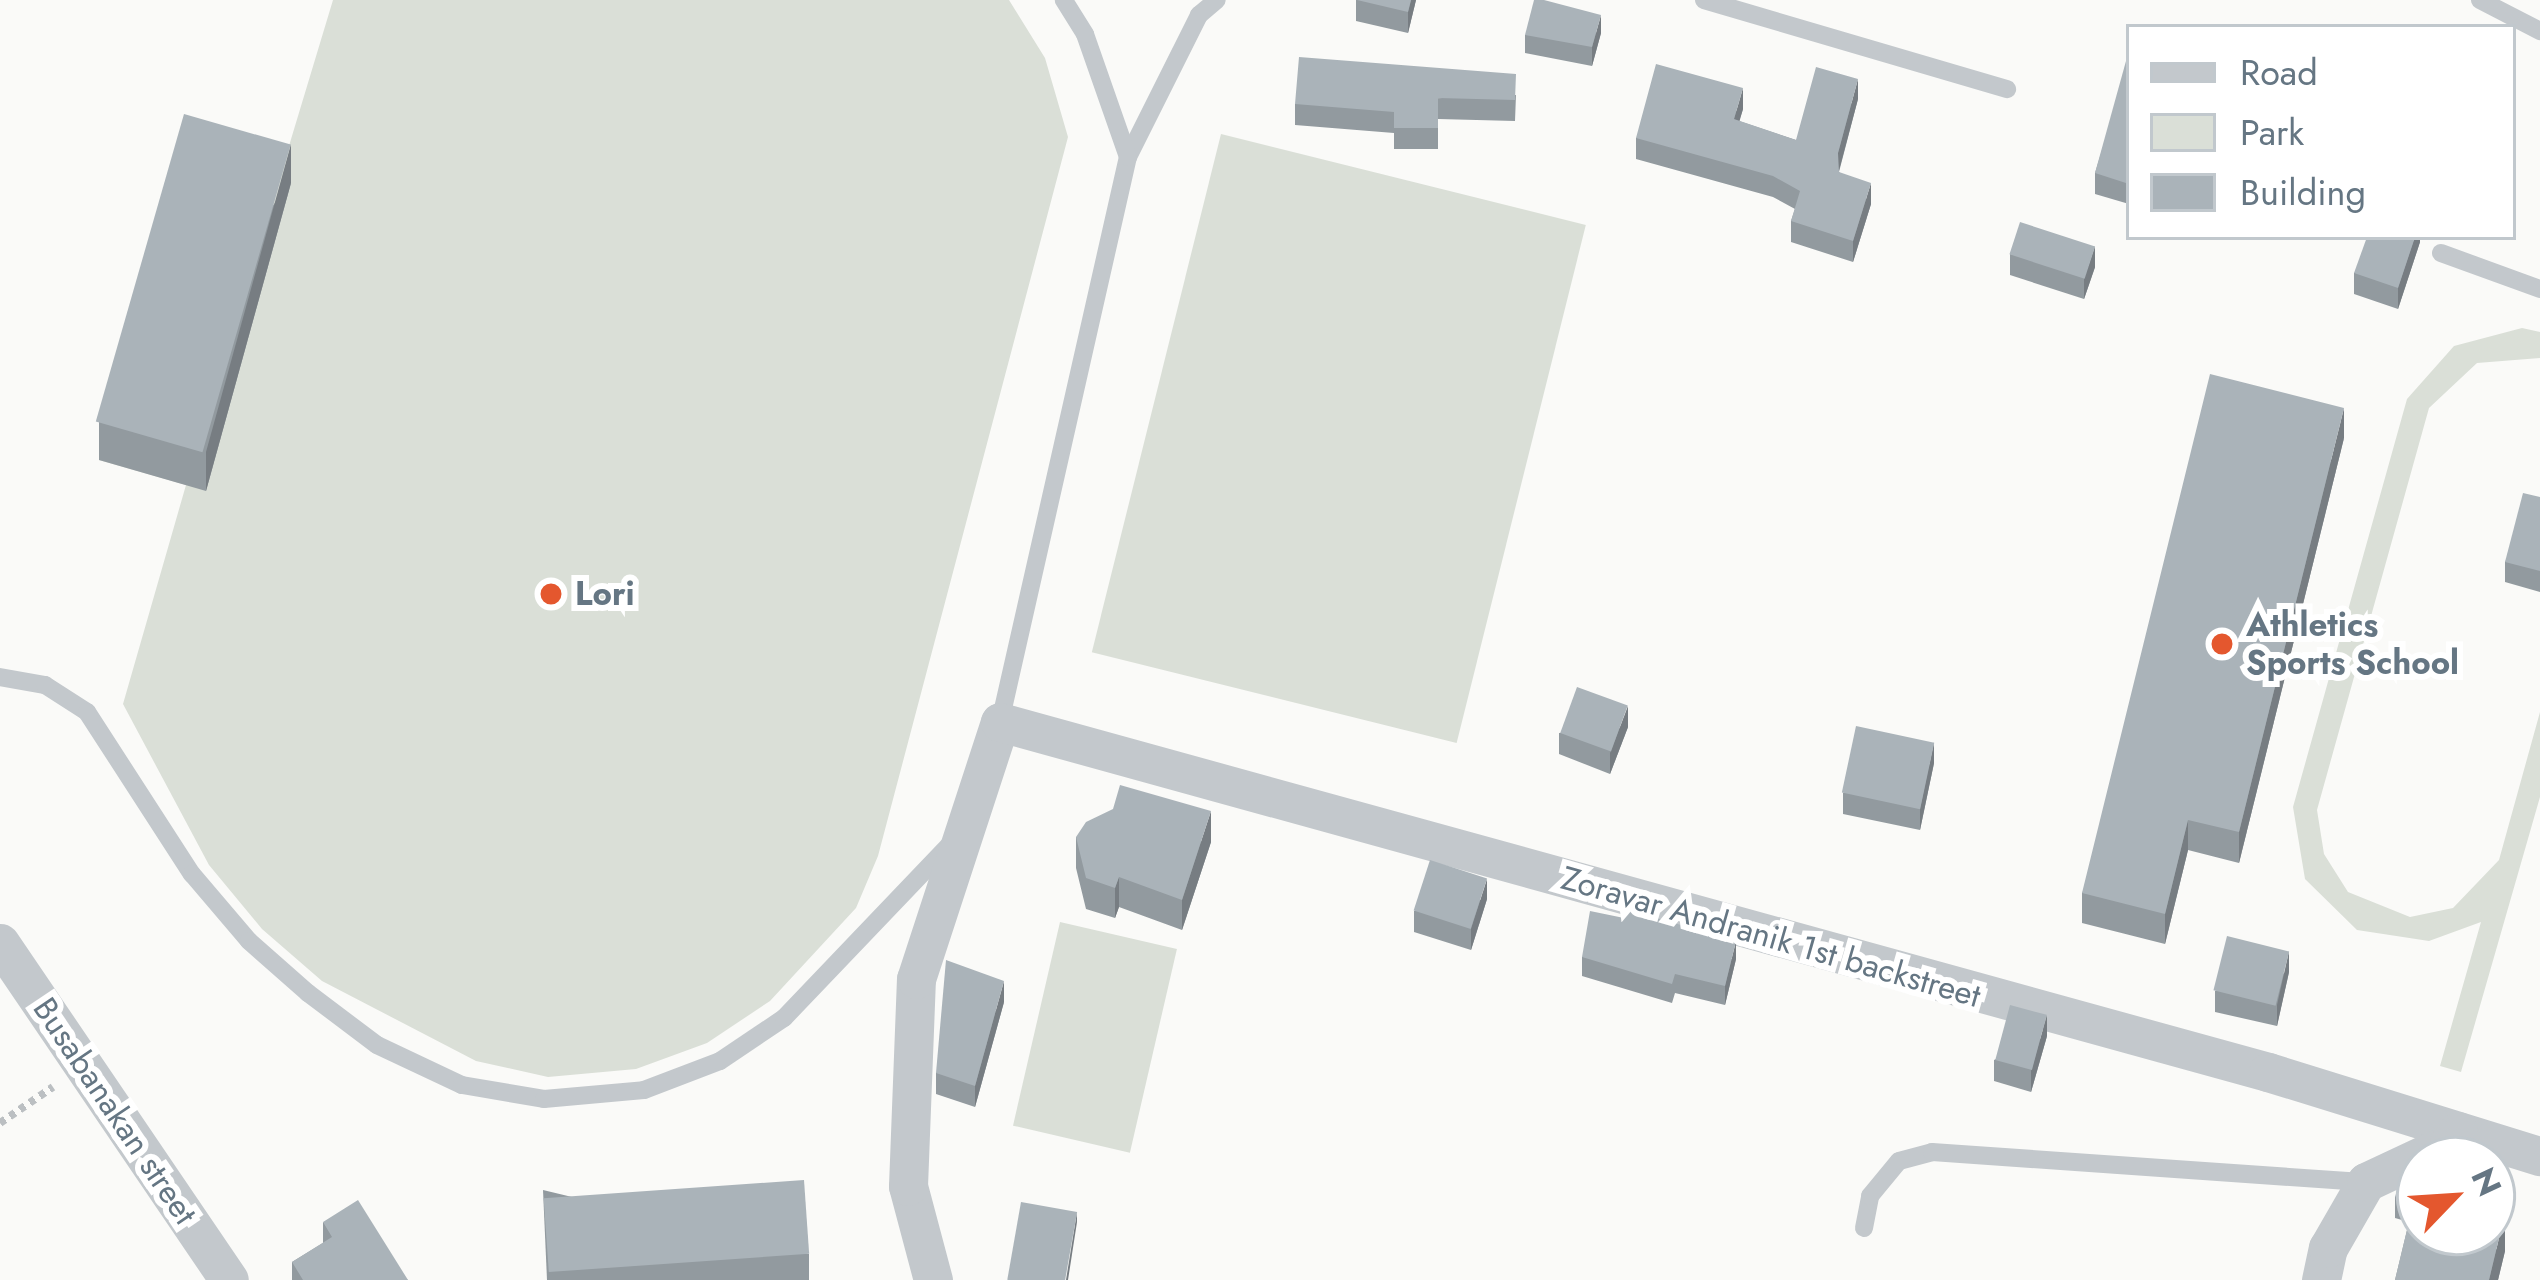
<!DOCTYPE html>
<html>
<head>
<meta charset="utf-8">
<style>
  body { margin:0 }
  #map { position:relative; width:2540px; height:1280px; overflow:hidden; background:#fafaf8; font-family:Jost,sans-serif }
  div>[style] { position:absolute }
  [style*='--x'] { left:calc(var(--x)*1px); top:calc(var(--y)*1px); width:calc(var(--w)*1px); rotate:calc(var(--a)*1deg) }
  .green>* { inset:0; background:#dadfd7; transform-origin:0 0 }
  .path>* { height:8px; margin-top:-4px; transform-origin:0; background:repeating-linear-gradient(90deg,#bbbfc2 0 6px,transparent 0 12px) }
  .lane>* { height:18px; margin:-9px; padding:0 9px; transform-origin:9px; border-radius:9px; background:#c3c8cc }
  .street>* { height:39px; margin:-19.5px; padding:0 19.5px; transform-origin:19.5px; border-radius:19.5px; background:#c3c8cc }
  .wall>* { inset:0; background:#929a9f }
  .shaded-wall>* { inset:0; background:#777d82 }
  .building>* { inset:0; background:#aab3b9; transform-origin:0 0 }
  .dots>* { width:33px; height:33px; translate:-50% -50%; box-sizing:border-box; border:6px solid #fff; border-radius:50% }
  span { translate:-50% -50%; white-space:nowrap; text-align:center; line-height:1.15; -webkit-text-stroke:12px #fff; paint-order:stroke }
  .poi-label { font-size:33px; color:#657683; font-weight:700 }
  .left { translate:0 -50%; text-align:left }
  .street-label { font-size:33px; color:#657683 }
  .legend { position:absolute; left:2126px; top:24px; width:390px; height:216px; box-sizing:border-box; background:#fff; border:3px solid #c1c8cd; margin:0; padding:15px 21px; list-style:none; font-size:36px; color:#657683 }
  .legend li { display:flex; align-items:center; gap:24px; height:60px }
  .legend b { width:60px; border:3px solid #c1c8cd }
  .north { position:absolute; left:2396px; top:1136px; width:120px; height:120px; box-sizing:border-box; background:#fff; border:3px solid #c1c8cd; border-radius:50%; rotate:65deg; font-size:33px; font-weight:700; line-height:48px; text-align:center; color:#657683 }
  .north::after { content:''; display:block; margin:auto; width:42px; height:54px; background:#e4572e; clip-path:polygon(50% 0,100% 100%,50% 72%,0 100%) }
</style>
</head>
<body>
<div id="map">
  <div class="green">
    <div style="clip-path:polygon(333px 0,1009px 0,1045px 58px,1068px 137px,878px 856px,856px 908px,770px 1001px,707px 1043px,636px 1069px,548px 1077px,476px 1061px,322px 981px,262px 929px,209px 865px,123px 704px,186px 485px,99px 460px,184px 153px,279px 179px)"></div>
    <div style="left:1221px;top:134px;width:376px;height:534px;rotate:14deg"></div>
    <div style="clip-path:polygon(2522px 328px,2540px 332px,2540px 358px,2477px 363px,2429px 408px,2317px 810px,2324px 854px,2348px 892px,2410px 917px,2453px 908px,2499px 860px,2540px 712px,2540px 797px,2461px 1072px,2440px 1066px,2481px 922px,2429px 941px,2357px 930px,2305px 879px,2293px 807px,2407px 399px,2454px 346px)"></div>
    <div style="left:1060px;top:922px;width:120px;height:209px;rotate:13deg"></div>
  </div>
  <div class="path">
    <div style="--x:0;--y:1123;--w:64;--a:-34.2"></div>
  </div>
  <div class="lane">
    <div style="--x:1704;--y:0;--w:316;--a:16.4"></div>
    <div style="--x:2480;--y:0;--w:68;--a:27.3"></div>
    <div style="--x:1128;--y:157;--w:159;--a:-63.4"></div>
    <div style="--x:1199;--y:15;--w:23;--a:-40"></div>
    <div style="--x:2441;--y:253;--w:105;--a:20"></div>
    <div style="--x:0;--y:677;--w:46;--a:10.1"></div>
    <div style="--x:45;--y:685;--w:50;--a:32.7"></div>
    <div style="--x:87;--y:712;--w:193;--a:57.1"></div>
    <div style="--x:192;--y:874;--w:88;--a:49.6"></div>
    <div style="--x:249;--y:941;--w:79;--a:41.4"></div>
    <div style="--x:308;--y:993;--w:86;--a:37"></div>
    <div style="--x:377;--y:1045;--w:94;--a:25.2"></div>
    <div style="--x:462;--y:1085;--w:83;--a:9.7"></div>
    <div style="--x:544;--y:1099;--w:100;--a:-5.1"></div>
    <div style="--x:644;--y:1090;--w:81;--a:-20.9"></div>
    <div style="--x:720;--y:1061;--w:77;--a:-33.9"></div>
    <div style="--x:784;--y:1018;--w:243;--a:-46.3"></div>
    <div style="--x:1000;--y:722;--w:579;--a:-77.24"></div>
    <div style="--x:1128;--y:157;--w:130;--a:-109.3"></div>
    <div style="--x:1085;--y:34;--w:40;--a:-122"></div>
    <div style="--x:1864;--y:1228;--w:33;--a:-79"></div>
    <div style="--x:1870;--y:1196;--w:45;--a:-50.4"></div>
    <div style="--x:1899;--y:1161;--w:34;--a:-15"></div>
    <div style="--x:1932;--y:1152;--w:435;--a:4"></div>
  </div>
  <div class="street">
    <div style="--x:0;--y:943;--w:407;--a:55.8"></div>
    <div style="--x:933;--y:1280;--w:97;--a:-104.9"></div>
    <div style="--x:908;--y:1186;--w:207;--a:-87.8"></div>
    <div style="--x:916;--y:979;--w:270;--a:-71.9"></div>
    <div style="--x:1000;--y:722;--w:1315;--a:15.43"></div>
    <div style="--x:2268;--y:1072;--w:285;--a:17.2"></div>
    <div style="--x:2321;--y:1280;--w:33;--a:-78"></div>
    <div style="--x:2328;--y:1248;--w:76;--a:-60.1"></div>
    <div style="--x:2366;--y:1182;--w:92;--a:-25.2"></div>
    <div style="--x:2449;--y:1143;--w:15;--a:-53"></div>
  </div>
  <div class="wall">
    <div style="clip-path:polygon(1356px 0,1416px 0,1408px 33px,1356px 21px)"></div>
    <div style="clip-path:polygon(1601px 33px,1592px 66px,1525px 53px,1525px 35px)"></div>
    <div style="clip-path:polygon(2129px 62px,2129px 204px,2095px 194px,2095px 173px)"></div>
    <div style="clip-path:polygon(1516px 95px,1515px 121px,1438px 119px,1438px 149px,1394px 149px,1394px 133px,1295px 125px,1295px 104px)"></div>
    <div style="clip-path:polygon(1858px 99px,1839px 172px,1871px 204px,1853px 262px,1791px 242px,1791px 221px,1795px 209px,1773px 197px,1636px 159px,1636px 138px,1743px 109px,1739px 121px,1796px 140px)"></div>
    <div style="clip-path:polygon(291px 183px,206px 491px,99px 460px,99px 422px)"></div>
    <div style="clip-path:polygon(2420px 237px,2420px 242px,2398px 309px,2354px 294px,2354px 273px)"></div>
    <div style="clip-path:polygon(2010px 254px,2095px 267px,2084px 299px,2010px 275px)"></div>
    <div style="clip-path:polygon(2344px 438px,2239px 863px,2188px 850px,2165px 944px,2082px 923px,2082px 893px)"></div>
    <div style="clip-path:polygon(2540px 497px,2540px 592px,2505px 582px,2505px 562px)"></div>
    <div style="clip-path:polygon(1628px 727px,1610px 774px,1559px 754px,1559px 733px)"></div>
    <div style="clip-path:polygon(1934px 763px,1920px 830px,1843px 814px,1843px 793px)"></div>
    <div style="clip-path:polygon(1076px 837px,1211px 842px,1182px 930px,1119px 907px,1115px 918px,1086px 909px,1076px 868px)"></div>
    <div style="clip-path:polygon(1487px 899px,1471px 950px,1414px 932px,1414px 911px)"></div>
    <div style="clip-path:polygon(1582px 957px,1736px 959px,1725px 1005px,1675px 993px,1672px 1003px,1582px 976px)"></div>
    <div style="clip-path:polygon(2289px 972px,2277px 1026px,2215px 1012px,2215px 991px)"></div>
    <div style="clip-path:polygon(1004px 1002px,975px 1107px,936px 1094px,936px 1073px)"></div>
    <div style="clip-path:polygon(2047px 1036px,2031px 1092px,1994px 1081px,1994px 1060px)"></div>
    <div style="clip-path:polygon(2420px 1162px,2420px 1232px,2505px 1251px,2498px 1280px,2395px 1280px,2409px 1222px,2395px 1218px,2395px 1197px)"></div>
    <div style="clip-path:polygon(543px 1190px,809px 1254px,809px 1280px,547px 1280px)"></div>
    <div style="clip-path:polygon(323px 1222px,408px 1280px,292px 1280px,292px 1262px,323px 1243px)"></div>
  </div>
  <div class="shaded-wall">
    <div style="clip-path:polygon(1411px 0,1416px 0,1408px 33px,1408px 12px)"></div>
    <div style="clip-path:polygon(1601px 15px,1601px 33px,1592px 66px,1592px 47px)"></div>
    <div style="clip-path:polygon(1858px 79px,1858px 99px,1838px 174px,1838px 153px)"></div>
    <div style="clip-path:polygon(1743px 88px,1743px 109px,1734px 140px,1734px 119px)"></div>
    <div style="clip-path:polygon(291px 144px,291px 183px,206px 491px,206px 452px)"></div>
    <div style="clip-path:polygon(1871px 183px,1871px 204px,1853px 262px,1853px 241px)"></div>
    <div style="clip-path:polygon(2415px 237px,2420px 237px,2420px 242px,2398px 309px,2398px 288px)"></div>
    <div style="clip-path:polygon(2095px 246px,2095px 267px,2084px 299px,2084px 278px)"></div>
    <div style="clip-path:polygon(2344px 408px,2344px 438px,2239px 863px,2239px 832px)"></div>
    <div style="clip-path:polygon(1628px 706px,1628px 727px,1610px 774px,1610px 753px)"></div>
    <div style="clip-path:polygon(1934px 742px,1934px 763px,1920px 830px,1920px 809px)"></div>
    <div style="clip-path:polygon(1211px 811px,1211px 842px,1182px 930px,1182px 900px)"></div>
    <div style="clip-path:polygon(2188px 820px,2188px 850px,2165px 944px,2165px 914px)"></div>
    <div style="clip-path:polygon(1119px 877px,1119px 907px,1115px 918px,1115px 888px)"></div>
    <div style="clip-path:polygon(1487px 879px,1487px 899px,1471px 950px,1471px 929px)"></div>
    <div style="clip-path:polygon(1736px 941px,1736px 959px,1725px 1005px,1725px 986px)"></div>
    <div style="clip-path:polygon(2289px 951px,2289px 972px,2277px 1026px,2277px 1005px)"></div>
    <div style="clip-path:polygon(1004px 981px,1004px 1002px,975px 1107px,975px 1086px)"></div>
    <div style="clip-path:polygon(2047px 1015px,2047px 1036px,2031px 1092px,2031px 1071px)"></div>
    <div style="clip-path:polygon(1077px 1212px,1077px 1222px,1068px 1280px,1066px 1280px)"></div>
    <div style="clip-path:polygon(2505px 1213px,2505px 1251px,2498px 1280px,2489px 1280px)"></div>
  </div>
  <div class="building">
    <div style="clip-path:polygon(1357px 0,1411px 0,1408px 12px)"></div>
    <div style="clip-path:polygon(1534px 0,1544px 0,1601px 15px,1592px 47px,1525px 35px)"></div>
    <div style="clip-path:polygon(1299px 57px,1516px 74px,1515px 100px,1438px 98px,1438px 128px,1394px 128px,1394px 112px,1295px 104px)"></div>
    <div style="clip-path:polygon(2126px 61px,2129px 62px,2129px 184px,2095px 173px)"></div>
    <div style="clip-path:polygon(1656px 64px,1743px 88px,1734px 119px,1796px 140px,1816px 67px,1858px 79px,1838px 153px,1839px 172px,1871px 183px,1853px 241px,1791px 221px,1800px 191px,1773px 176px,1636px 138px)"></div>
    <div style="left:184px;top:114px;width:111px;height:320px;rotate:16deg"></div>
    <div style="left:2020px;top:222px;width:79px;height:34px;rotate:18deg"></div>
    <div style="clip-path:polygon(2367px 237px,2415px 237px,2398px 288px,2354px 273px)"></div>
    <div style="clip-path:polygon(2210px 374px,2344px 408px,2239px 832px,2188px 820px,2165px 914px,2082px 893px)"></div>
    <div style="clip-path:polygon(2523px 493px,2540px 497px,2540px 571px,2505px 562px)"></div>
    <div style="left:1577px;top:687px;width:54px;height:49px;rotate:20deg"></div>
    <div style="left:1856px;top:726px;width:80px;height:68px;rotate:12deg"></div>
    <div style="clip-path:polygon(1120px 785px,1211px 811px,1182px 900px,1119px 877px,1115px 888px,1086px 878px,1076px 837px,1086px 822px,1113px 809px)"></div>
    <div style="left:1430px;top:860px;width:60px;height:53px;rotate:18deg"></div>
    <div style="clip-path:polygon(1626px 909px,1736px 941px,1725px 986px,1675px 974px,1672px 984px,1582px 957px,1590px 911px,1624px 918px)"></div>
    <div style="left:2227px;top:936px;width:64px;height:56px;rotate:14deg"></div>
    <div style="clip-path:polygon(946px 960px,1004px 981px,975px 1086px,936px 1073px)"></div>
    <div style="left:2010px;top:1005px;width:38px;height:57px;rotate:15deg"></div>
    <div style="clip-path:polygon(2420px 1162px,2420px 1193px,2416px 1192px,2413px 1203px,2395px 1197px,2403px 1170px)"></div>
    <div style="left:804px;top:1180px;width:74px;height:261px;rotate:86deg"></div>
    <div style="clip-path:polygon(2416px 1192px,2420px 1193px,2420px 1232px,2492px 1232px,2492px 1210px,2505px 1213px,2489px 1280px,2395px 1280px)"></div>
    <div style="clip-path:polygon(358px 1200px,408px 1280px,303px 1280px,292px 1262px,332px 1237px,323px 1222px)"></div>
    <div style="left:1021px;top:1202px;width:57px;height:79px;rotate:10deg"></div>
  </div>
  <div class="dots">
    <div style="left:551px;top:594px;background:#e4572e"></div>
    <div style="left:2222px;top:644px;background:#e4572e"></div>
  </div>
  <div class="poi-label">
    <span class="left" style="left:575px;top:594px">Lori</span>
    <span class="left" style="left:2246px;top:644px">Athletics<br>Sports School</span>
  </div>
  <div class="street-label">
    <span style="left:1771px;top:937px;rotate:16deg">Zoravar Andranik 1st backstreet</span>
    <span style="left:115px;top:1111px;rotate:56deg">Busabanakan street</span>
  </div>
  <ul class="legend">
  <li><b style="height:15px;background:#c3c8cc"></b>Road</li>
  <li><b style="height:33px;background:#dadfd7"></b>Park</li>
  <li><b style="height:33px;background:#aab3b9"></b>Building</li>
  </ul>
  <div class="north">N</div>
</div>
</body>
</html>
